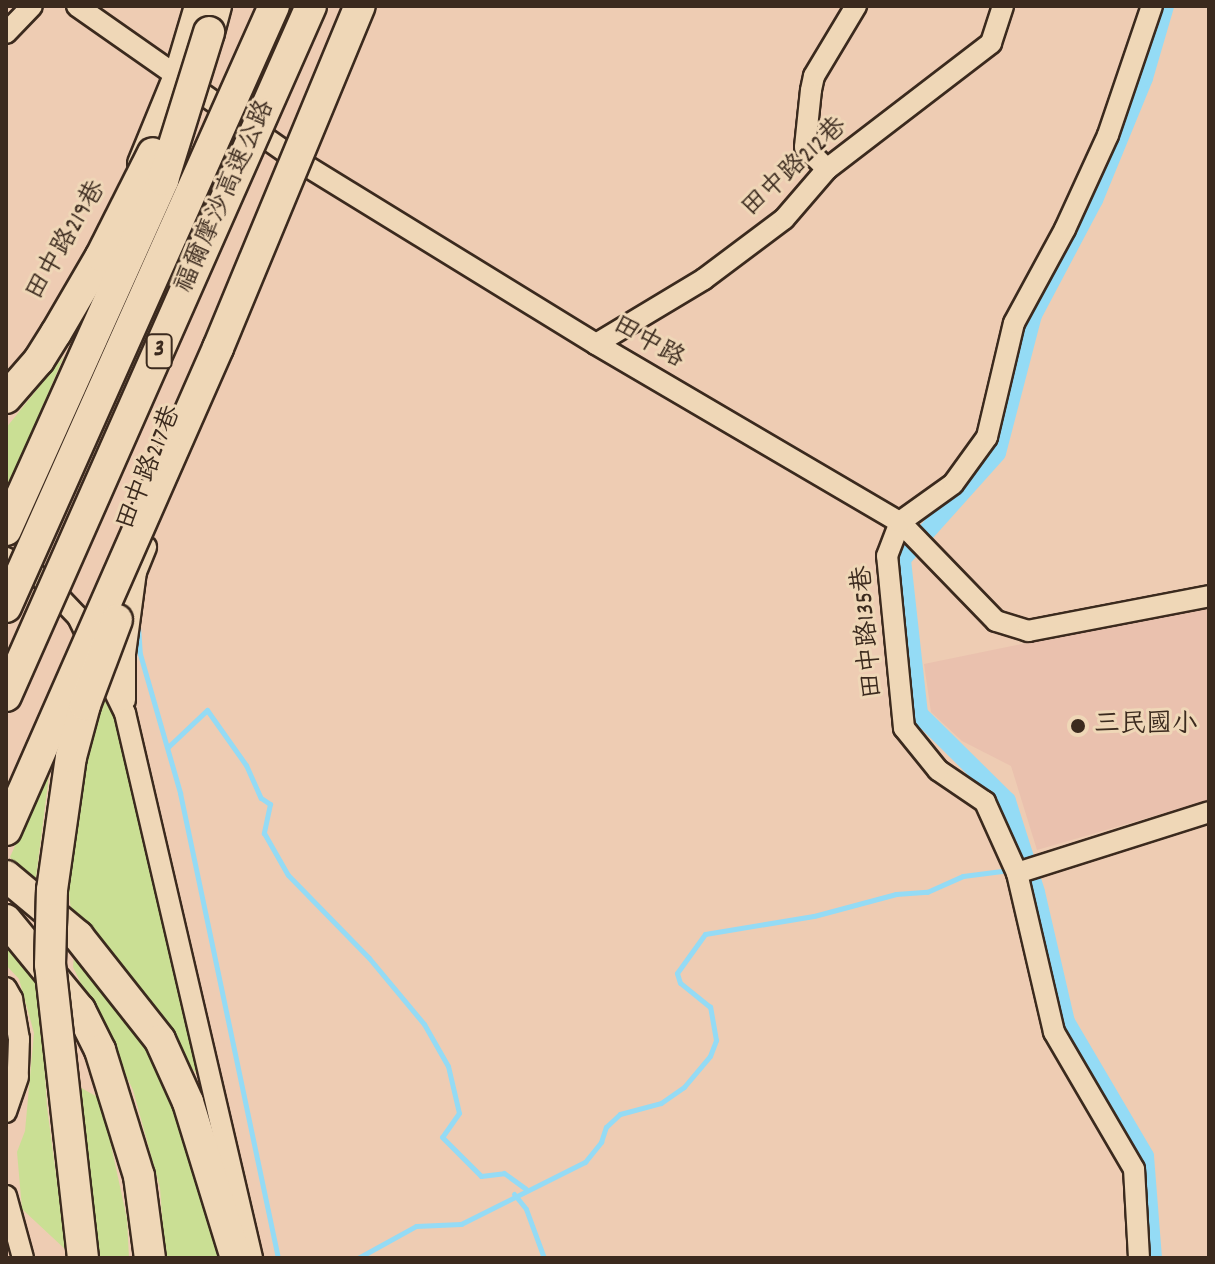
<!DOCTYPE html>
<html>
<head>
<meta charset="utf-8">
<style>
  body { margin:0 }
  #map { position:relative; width:1215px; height:1264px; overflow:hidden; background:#eeccb3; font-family:Dekko,"LXGW WenKai TC",sans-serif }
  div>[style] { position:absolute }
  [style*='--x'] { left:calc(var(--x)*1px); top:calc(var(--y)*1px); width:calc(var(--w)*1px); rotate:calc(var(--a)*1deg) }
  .built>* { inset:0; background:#eac1ae }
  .green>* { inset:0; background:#cadf94 }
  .stream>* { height:5px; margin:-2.5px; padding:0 2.5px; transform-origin:2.5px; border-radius:2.5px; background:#94dbf5 }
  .canal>* { height:18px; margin:-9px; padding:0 9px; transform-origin:9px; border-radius:9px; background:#94dbf5 }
  .roads { filter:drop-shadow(2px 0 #3b2a1e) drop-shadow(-2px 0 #3b2a1e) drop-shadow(0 2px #3b2a1e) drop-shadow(0 -2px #3b2a1e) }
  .minor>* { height:20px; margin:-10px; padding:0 10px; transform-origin:10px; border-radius:10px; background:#efd7b7 }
  .highway>* { height:30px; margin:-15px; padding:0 15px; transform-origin:15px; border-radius:15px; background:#efd7b7 }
  .bridges { filter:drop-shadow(2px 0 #3b2a1e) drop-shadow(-2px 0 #3b2a1e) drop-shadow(0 2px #3b2a1e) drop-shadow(0 -2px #3b2a1e) }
  .highway-bridge>* { height:30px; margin:-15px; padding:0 15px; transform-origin:15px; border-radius:15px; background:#efd7b7 }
  .dots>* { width:22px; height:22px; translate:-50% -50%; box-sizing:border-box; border:4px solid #efd7b7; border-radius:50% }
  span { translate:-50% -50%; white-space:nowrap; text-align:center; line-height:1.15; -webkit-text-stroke:6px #efd7b7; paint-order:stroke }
  .shield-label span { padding:2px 6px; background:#efd7b7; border:2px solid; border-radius:6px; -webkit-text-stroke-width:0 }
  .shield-label { font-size:24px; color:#3b2a1e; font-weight:700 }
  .street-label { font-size:26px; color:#3b2a1e }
  .poi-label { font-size:26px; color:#3b2a1e }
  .left { translate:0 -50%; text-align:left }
  .frame { position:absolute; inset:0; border:8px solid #3b2a1e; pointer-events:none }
</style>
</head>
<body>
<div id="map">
  <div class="built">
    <div style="clip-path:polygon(1209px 606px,1209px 800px,1037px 850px,1011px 766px,962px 741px,931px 712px,924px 664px)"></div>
  </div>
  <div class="green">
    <div style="clip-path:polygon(64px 356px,6px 492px,6px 428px)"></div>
    <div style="clip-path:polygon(103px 690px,121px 728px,202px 1081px,71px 910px,66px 870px,76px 774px)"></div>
    <div style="clip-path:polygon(50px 768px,35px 885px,10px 857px)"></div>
    <div style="clip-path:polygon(6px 942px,39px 984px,47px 1107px,66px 1250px,22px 1209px,17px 1152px,25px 1131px,34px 1033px,19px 979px,6px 965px)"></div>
    <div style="clip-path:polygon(75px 943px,138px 1024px,180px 1121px,231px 1258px,165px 1258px,160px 1188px,133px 1090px,73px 967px)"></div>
    <div style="clip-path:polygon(76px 1085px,101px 1099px,127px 1219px,129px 1258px,93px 1258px)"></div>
  </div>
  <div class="stream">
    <div style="--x:138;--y:627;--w:27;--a:86"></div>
    <div style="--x:140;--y:654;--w:145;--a:73.9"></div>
    <div style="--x:180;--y:793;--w:475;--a:78.1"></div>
    <div style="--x:168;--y:747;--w:54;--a:-43.5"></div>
    <div style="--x:207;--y:710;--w:67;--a:54.7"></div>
    <div style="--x:246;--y:765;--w:36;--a:66"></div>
    <div style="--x:261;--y:798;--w:11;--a:34"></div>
    <div style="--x:270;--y:804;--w:30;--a:102"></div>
    <div style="--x:264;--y:833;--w:48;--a:60.3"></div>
    <div style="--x:288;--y:875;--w:116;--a:45.7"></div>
    <div style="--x:369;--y:958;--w:86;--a:50.2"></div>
    <div style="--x:424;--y:1024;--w:48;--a:60.3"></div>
    <div style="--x:448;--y:1066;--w:48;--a:76.8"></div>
    <div style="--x:459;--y:1113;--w:29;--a:125"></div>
    <div style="--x:442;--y:1137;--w:55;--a:45"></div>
    <div style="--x:481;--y:1176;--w:23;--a:-7"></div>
    <div style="--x:504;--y:1173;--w:27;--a:36"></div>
    <div style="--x:514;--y:1194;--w:19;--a:51"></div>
    <div style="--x:526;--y:1209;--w:52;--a:69.8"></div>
    <div style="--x:358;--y:1258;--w:66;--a:-28.9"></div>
    <div style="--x:416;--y:1226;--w:45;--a:-2.5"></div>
    <div style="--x:461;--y:1224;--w:139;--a:-26.6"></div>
    <div style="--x:585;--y:1162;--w:26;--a:-51"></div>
    <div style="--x:601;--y:1142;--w:16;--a:-72"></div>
    <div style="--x:606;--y:1127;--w:19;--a:-43"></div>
    <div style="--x:620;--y:1114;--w:42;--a:-15"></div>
    <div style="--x:661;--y:1103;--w:28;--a:-35"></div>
    <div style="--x:684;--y:1087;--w:40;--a:-50"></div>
    <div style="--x:710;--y:1056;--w:17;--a:-69"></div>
    <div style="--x:716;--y:1040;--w:34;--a:-100"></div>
    <div style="--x:710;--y:1007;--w:38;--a:-141"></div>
    <div style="--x:680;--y:983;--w:10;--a:-107"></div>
    <div style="--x:677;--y:973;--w:48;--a:-54.3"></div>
    <div style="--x:705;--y:934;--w:110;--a:-9.4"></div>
    <div style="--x:814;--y:916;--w:85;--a:-15"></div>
    <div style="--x:896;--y:894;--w:31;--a:-4"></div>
    <div style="--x:927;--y:892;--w:39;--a:-24"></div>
    <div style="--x:963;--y:876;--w:47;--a:-7.3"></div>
  </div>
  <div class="canal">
    <div style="--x:1153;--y:1258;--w:102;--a:-94.5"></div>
    <div style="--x:1145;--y:1156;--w:156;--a:-120.5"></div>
    <div style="--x:1066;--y:1022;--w:133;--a:-103"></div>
    <div style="--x:1036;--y:892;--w:96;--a:-107.7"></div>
    <div style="--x:1007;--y:801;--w:124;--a:-135.3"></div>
    <div style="--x:919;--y:714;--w:156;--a:-96.3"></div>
    <div style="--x:902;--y:559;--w:142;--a:-48.1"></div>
    <div style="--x:997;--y:453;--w:143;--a:-75.4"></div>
    <div style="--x:1033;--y:315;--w:130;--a:-62.1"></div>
    <div style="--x:1094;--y:200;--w:132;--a:-67.7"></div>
    <div style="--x:1144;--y:78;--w:75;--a:-73.7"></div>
  </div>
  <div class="roads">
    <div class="minor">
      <div style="--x:77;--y:6;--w:272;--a:35"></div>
      <div style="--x:300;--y:162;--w:347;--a:31.6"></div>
      <div style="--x:596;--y:344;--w:352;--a:30.4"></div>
      <div style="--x:900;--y:522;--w:138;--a:45.9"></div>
      <div style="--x:996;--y:621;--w:34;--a:17"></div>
      <div style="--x:1028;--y:631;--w:184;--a:-10.9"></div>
      <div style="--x:6;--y:33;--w:37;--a:-46"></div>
      <div style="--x:138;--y:163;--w:97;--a:-67.7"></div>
      <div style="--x:175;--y:73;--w:70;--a:-73.4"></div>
      <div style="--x:827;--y:169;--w:31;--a:-135"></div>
      <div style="--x:805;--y:147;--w:57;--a:-84"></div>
      <div style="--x:811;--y:90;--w:14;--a:-78"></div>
      <div style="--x:814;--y:76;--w:82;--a:-59"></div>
      <div style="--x:596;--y:344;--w:126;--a:-31"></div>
      <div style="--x:704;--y:279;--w:100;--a:-36.9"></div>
      <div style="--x:784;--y:219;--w:66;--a:-49.3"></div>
      <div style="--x:827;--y:169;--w:207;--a:-37.5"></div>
      <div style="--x:991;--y:43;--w:39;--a:-72"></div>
      <div style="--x:6;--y:558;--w:40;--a:29.7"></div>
      <div style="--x:41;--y:578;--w:54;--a:46.5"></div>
      <div style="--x:78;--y:617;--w:107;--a:63.9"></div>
      <div style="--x:125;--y:713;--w:560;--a:76.88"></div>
      <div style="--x:125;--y:700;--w:46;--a:-90"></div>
      <div style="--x:125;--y:654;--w:83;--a:-82.4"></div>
      <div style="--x:136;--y:572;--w:27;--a:-68"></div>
      <div style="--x:1017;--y:873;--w:201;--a:-17.6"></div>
      <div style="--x:6;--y:988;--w:13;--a:61"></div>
      <div style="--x:12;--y:999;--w:41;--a:80.1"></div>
      <div style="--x:19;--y:1039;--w:38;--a:92"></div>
      <div style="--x:18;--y:1077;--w:37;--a:109"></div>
      <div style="--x:6;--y:1196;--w:64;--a:74.7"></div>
      <div style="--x:1139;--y:1258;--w:89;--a:-93.2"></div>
      <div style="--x:1134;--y:1169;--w:159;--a:-120.3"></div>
      <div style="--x:1054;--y:1032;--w:163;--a:-103.1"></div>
      <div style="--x:1017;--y:873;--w:78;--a:-114.3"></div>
      <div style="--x:985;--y:802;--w:57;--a:-145.8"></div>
      <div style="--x:938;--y:770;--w:54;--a:-129"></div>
      <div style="--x:904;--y:728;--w:173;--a:-95.6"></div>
      <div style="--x:887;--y:556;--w:36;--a:-69"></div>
      <div style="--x:900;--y:522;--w:65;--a:-35.6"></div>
      <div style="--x:953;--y:484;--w:58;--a:-54.1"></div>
      <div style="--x:987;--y:437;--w:117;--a:-76.7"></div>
      <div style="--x:1014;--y:323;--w:107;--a:-61.5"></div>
      <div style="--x:1065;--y:229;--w:103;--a:-65.4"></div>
      <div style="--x:1108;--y:135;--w:136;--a:-71.2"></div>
    </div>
    <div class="highway">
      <div style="--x:209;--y:32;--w:27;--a:-75"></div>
      <div style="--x:6;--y:876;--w:94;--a:39.8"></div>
      <div style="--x:78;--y:936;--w:132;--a:51.7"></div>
      <div style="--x:160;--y:1040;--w:68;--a:65.7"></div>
      <div style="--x:188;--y:1102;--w:163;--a:72.9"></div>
      <div style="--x:6;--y:920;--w:117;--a:50.6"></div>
      <div style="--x:80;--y:1010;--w:45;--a:63.4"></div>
      <div style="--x:100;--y:1050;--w:132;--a:72.8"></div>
      <div style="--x:139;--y:1176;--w:83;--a:82.4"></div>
    </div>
  </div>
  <div class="bridges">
    <div class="highway-bridge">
      <div style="--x:6;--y:398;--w:50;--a:-49"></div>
      <div style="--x:39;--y:360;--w:32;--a:-58"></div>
      <div style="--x:56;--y:333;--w:89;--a:-59.7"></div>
      <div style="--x:101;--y:256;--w:115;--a:-63.2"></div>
      <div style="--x:6;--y:530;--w:384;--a:-65.8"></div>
      <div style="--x:163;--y:180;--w:155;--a:-72.7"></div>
      <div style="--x:6;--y:607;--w:658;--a:-65.97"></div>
      <div style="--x:6;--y:696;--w:754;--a:-66.15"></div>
      <div style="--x:6;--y:830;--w:527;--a:-66.26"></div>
      <div style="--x:218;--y:348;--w:370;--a:-67.5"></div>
      <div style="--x:83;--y:1258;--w:295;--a:-96.4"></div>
      <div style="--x:50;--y:965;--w:75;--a:-88.5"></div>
      <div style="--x:52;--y:890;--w:134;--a:-81.9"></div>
      <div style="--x:71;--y:757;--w:54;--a:-74.9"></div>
      <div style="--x:85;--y:705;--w:91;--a:-69.4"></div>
    </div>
  </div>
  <div class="dots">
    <div style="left:1078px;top:726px;background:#3b2a1e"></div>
  </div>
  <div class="shield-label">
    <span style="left:159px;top:351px">3</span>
  </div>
  <div class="street-label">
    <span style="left:795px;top:168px;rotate:-43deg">田中路212巷</span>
    <span style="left:226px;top:197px;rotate:-66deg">福爾摩沙高速公路</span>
    <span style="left:67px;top:241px;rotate:-60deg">田中路219巷</span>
    <span style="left:648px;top:343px;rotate:30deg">田中路</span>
    <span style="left:150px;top:468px;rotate:-68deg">田中路217巷</span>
    <span style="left:869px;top:632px;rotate:-95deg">田中路135巷</span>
  </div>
  <div class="poi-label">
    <span class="left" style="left:1094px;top:726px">三民國小</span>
  </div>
  <div class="frame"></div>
</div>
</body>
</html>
